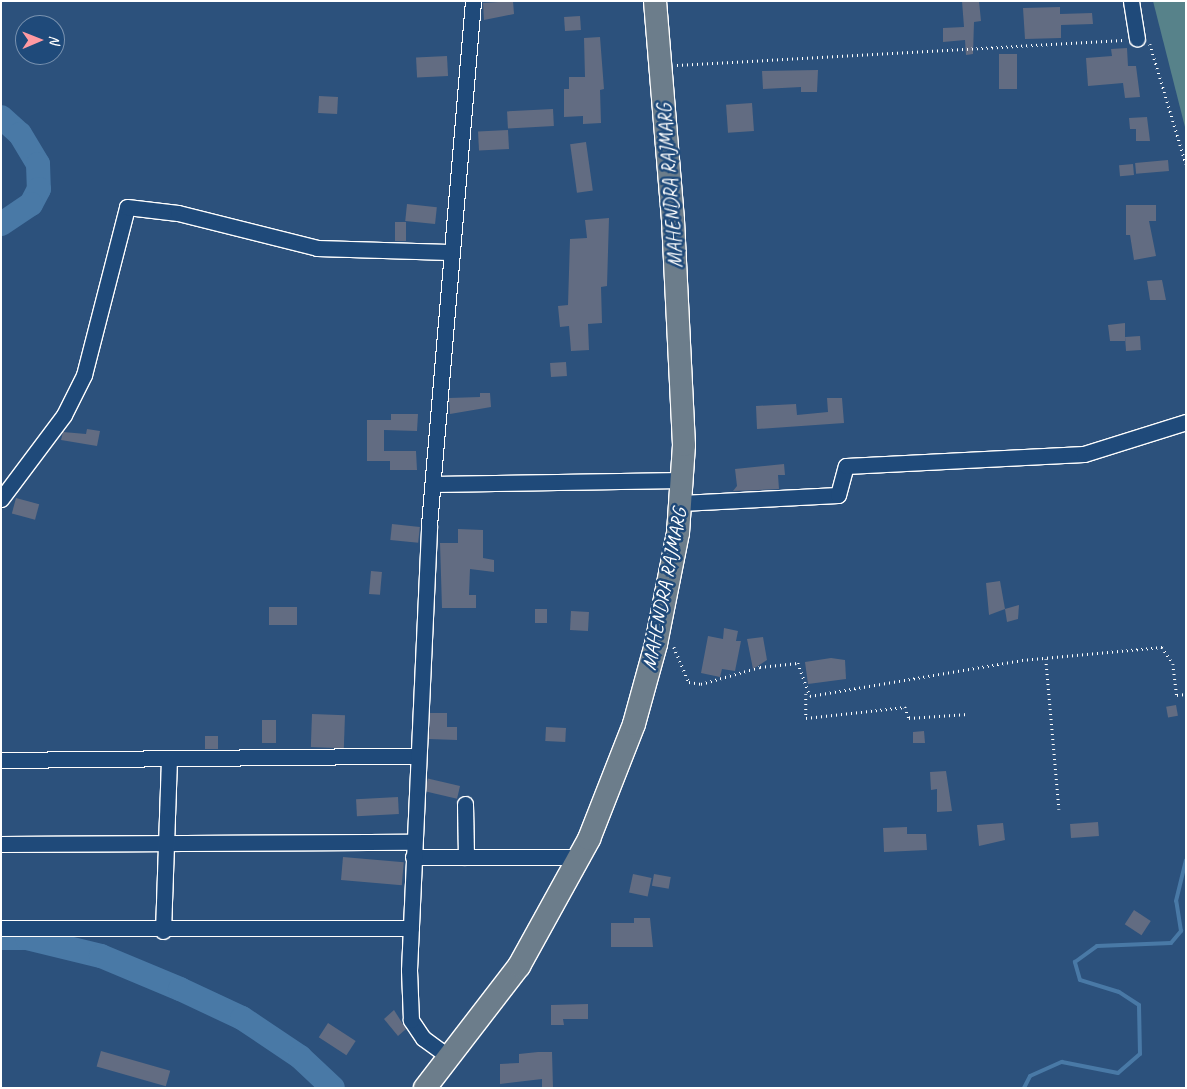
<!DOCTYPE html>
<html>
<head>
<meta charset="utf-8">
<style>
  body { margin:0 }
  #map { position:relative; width:1187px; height:1089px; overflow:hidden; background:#2c517c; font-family:Caveat,sans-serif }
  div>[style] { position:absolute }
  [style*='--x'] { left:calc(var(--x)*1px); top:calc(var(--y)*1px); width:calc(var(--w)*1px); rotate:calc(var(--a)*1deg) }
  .green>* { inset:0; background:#57828a }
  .stream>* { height:4px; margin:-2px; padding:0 2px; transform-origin:2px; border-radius:2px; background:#4979a6 }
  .river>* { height:24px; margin:-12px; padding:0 12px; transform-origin:12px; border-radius:12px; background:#4979a6 }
  .building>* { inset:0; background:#626c82; transform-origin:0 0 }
  .path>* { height:2.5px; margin-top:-1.25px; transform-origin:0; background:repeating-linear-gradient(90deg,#fff 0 1px,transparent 0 5px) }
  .roads { filter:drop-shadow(1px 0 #fff) drop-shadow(-1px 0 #fff) drop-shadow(0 1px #fff) drop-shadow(0 -1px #fff) }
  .minor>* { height:15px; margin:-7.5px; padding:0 7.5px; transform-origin:7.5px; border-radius:7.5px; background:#1f4a7a }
  .highway>* { height:22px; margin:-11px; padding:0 11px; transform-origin:11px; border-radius:11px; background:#6c7d8b }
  span { translate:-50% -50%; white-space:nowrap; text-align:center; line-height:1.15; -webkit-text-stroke:5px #1f4a7a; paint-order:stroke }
  .street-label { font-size:20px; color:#fff }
  .frame { position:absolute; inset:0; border:2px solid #fff; pointer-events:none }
  .north { position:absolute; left:15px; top:15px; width:50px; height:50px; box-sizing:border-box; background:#1f4a7a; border:1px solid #7992af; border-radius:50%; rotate:89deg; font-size:14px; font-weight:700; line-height:20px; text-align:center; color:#fff }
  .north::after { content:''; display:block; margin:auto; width:18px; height:22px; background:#ff9aa2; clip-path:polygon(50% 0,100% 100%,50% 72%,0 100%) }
</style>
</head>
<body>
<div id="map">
  <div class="green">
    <div style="clip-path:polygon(1153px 1px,1186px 1px,1186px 131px)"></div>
  </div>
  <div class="stream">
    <div style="--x:1024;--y:1088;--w:13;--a:-63"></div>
    <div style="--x:1030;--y:1076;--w:35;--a:-24"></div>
    <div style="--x:1062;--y:1062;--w:57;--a:11.1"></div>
    <div style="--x:1118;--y:1073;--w:29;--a:-41"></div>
    <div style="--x:1140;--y:1054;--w:49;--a:-91.2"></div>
    <div style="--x:1139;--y:1005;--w:24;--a:-147"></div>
    <div style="--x:1119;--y:992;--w:41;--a:-162.9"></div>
    <div style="--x:1080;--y:980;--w:19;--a:-106"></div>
    <div style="--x:1075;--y:962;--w:27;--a:-36"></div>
    <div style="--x:1097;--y:946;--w:74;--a:-2.3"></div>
    <div style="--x:1171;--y:943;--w:16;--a:-50"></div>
    <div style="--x:1181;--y:931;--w:30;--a:-99"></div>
    <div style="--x:1176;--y:901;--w:42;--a:-76.3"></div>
  </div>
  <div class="river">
    <div style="--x:1;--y:117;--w:25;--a:42"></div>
    <div style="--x:20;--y:134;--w:35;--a:59"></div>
    <div style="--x:38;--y:164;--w:25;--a:88"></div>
    <div style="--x:39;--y:189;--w:17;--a:118"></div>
    <div style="--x:31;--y:204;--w:36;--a:146"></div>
    <div style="--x:1;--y:938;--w:26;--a:0"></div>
    <div style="--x:27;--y:938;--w:76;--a:13.7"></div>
    <div style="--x:101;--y:956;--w:86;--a:22.7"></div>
    <div style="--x:180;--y:989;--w:68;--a:25.1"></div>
    <div style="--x:242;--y:1018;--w:70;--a:33.9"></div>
    <div style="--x:300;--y:1057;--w:45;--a:43.2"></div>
  </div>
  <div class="building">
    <div style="clip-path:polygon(513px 1px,514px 14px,484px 20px,483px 3px)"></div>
    <div style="clip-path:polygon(962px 1px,979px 1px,981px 21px,974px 22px,973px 54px,966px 55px,965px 40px,943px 42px,943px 28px,964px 27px)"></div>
    <div style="clip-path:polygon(1060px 7px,1060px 14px,1092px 13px,1093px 24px,1061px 25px,1061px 38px,1025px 39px,1023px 8px)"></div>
    <div style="left:580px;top:16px;width:14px;height:16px;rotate:86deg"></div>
    <div style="clip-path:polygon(600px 37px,604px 89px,600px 90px,601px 123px,583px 124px,583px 116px,564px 117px,564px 89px,569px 89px,569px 77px,585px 77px,584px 38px)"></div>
    <div style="clip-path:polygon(1127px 48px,1128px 66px,1136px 66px,1140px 97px,1125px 98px,1123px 83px,1088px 86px,1086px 58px,1112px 56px,1111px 49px)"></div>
    <div style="left:999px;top:54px;width:18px;height:35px"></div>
    <div style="left:447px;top:56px;width:20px;height:31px;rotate:87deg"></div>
    <div style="clip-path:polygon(818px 70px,817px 92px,801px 92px,801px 87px,763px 89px,762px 71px)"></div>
    <div style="left:319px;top:96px;width:19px;height:17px;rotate:3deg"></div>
    <div style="left:752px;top:103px;width:28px;height:26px;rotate:86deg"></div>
    <div style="left:553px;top:109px;width:17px;height:46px;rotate:87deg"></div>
    <div style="clip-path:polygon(1147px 117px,1150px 141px,1136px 141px,1136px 129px,1130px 129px,1129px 118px)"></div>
    <div style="left:508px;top:130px;width:19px;height:30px;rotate:87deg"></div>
    <div style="left:586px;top:142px;width:49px;height:16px;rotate:82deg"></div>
    <div style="left:1168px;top:160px;width:11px;height:33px;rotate:85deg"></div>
    <div style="left:1133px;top:164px;width:11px;height:14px;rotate:85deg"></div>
    <div style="left:407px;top:204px;width:30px;height:17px;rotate:6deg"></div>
    <div style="clip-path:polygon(1126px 205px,1156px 205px,1156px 221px,1149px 221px,1156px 256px,1134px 260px,1130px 235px,1126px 235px)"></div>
    <div style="clip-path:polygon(609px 218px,607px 286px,601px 287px,602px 323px,588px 324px,589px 350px,571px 351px,569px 326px,560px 327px,558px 306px,568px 305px,570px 239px,587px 238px,585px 220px)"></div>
    <div style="left:395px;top:222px;width:11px;height:19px"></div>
    <div style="clip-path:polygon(1162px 280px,1166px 300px,1150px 300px,1147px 281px)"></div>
    <div style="clip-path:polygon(1125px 323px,1125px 341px,1110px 341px,1108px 325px)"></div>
    <div style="left:1140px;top:336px;width:14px;height:15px;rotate:86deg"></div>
    <div style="left:566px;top:362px;width:14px;height:16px;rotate:86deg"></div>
    <div style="clip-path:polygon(480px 393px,490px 393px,491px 407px,450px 414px,449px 398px,480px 397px)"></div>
    <div style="clip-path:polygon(827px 398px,842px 398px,844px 423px,757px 429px,756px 406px,796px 404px,797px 415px,828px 412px)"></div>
    <div style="clip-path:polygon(391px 414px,418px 414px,417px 431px,384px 430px,384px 451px,416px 451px,417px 470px,390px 470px,390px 461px,367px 461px,367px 420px,391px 420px)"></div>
    <div style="clip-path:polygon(87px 429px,100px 431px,97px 446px,61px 440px,63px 432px,86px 434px)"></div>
    <div style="clip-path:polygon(784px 464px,785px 475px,778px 475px,779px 489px,733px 491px,737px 486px,735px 469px)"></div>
    <div style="left:16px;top:498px;width:24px;height:16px;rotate:15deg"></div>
    <div style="left:392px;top:524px;width:28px;height:16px;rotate:6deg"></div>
    <div style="clip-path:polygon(458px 529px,483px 530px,483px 558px,494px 560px,494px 572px,470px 569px,469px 595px,476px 595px,476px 608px,442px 608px,440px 543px,458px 543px)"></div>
    <div style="left:371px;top:571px;width:11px;height:23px;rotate:5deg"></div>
    <div style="clip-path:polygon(1000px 581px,1005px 609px,989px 615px,986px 583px)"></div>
    <div style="clip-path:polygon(1019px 605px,1018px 619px,1007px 622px,1005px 609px)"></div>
    <div style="left:269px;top:607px;width:28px;height:18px"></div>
    <div style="left:535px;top:609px;width:12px;height:14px"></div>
    <div style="left:571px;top:611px;width:18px;height:19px;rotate:3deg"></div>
    <div style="clip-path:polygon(724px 628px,738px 631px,736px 641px,741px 641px,735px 671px,722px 669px,720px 677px,701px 673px,708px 636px,723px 639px)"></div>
    <div style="clip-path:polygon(763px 637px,767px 660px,753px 669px,747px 639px)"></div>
    <div style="clip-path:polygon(831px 658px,845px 660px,846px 679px,808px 684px,805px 662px)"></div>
    <div style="left:1176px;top:705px;width:11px;height:10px;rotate:80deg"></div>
    <div style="clip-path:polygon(430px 713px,447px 713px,447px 727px,457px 727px,457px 740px,429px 739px)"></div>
    <div style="left:312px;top:714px;width:33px;height:33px;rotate:2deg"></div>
    <div style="left:262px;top:720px;width:14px;height:23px"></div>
    <div style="left:546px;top:727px;width:20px;height:14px;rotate:3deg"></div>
    <div style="clip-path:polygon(924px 731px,925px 743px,913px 743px,913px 732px)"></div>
    <div style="left:205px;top:736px;width:13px;height:13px"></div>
    <div style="clip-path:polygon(946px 771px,952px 811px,937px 812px,937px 789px,931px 790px,930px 772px)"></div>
    <div style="left:460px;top:786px;width:13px;height:33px;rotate:103deg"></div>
    <div style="left:398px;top:797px;width:17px;height:42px;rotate:87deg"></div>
    <div style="left:1098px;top:822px;width:14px;height:28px;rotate:86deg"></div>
    <div style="clip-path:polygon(1003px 823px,1005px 840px,979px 846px,977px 825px)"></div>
    <div style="clip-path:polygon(907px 827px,907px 834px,926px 834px,927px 850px,884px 852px,883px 828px)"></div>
    <div style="left:343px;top:857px;width:61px;height:23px;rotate:5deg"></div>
    <div style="left:633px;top:874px;width:19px;height:19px;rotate:12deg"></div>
    <div style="left:654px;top:874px;width:17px;height:12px;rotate:10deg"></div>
    <div style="left:1134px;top:910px;width:20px;height:17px;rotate:33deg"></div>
    <div style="clip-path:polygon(634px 918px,650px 918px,653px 947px,611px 947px,611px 923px,634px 923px)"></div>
    <div style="clip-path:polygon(588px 1004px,588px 1019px,563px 1019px,564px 1025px,551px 1025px,551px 1005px)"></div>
    <div style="clip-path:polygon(394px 1010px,406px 1029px,398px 1036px,384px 1019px)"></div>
    <div style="left:328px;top:1023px;width:33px;height:17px;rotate:33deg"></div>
    <div style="left:101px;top:1051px;width:72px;height:16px;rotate:16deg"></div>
    <div style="clip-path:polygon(538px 1052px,552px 1052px,553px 1088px,542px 1088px,542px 1079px,500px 1084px,500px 1064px,519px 1063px,519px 1054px)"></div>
  </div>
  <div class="path">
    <div style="--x:1150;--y:44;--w:125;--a:73.3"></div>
    <div style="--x:677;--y:65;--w:447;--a:-3.2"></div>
    <div style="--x:674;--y:647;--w:38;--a:67"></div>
    <div style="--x:689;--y:682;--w:12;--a:9"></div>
    <div style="--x:701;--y:684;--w:61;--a:-16.1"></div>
    <div style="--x:760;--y:667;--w:38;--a:-6"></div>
    <div style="--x:798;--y:663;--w:35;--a:70"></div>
    <div style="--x:810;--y:696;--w:215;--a:-9.6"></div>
    <div style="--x:1022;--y:660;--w:141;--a:-5.3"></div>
    <div style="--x:1162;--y:647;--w:20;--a:57"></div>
    <div style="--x:1173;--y:664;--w:31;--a:83"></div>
    <div style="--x:1177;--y:695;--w:9;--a:-6"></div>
    <div style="--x:1046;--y:659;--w:151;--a:85"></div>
    <div style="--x:806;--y:694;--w:24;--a:90"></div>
    <div style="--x:806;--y:718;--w:100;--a:-6.3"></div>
    <div style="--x:905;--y:707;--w:12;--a:70"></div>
    <div style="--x:909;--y:718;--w:59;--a:-3.9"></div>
  </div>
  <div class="roads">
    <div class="minor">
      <div style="--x:1131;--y:1;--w:38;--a:81"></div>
      <div style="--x:433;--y:484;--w:249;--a:-0.9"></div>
      <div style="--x:1;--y:499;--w:105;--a:-53.1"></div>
      <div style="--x:64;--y:415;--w:45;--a:-63.4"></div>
      <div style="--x:84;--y:375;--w:173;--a:-75.6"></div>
      <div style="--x:127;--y:207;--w:51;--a:6.7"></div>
      <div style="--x:178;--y:213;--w:143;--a:14.1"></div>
      <div style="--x:317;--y:248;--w:132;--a:1.7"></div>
      <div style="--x:681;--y:503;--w:157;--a:-2.9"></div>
      <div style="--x:838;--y:495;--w:30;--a:-75"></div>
      <div style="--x:846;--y:466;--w:238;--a:-2.9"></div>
      <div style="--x:1084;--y:454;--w:107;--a:-17.4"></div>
      <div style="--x:1;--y:760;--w:416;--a:-0.6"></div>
      <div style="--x:465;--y:804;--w:53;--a:88.9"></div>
      <div style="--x:1;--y:844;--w:412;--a:-0.3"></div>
      <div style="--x:413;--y:857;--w:166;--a:0"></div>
      <div style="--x:1;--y:928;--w:410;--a:0"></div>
      <div style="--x:163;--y:931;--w:170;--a:-88"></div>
      <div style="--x:449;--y:1057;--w:32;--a:-144"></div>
      <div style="--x:423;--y:1038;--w:22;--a:-124"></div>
      <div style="--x:411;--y:1020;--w:50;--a:-92.3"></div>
      <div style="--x:409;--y:970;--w:445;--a:-87.4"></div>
      <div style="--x:429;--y:525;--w:526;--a:-85.2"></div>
    </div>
    <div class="highway">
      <div style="--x:425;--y:1088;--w:154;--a:-52.4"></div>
      <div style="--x:519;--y:966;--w:145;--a:-61.1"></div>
      <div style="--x:589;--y:839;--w:123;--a:-68.6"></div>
      <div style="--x:634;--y:724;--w:83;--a:-74.6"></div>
      <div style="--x:656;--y:644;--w:113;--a:-78.8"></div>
      <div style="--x:678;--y:533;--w:88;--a:-86.1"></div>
      <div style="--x:684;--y:445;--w:225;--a:-92.8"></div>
      <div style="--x:673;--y:220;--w:220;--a:-94.7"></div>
    </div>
  </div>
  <div class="street-label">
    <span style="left:670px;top:186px;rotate:-94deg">MAHENDRA RAJMARG</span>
    <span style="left:664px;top:589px;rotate:-79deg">MAHENDRA RAJMARG</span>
  </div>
  <div class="frame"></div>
  <div class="north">N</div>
</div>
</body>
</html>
